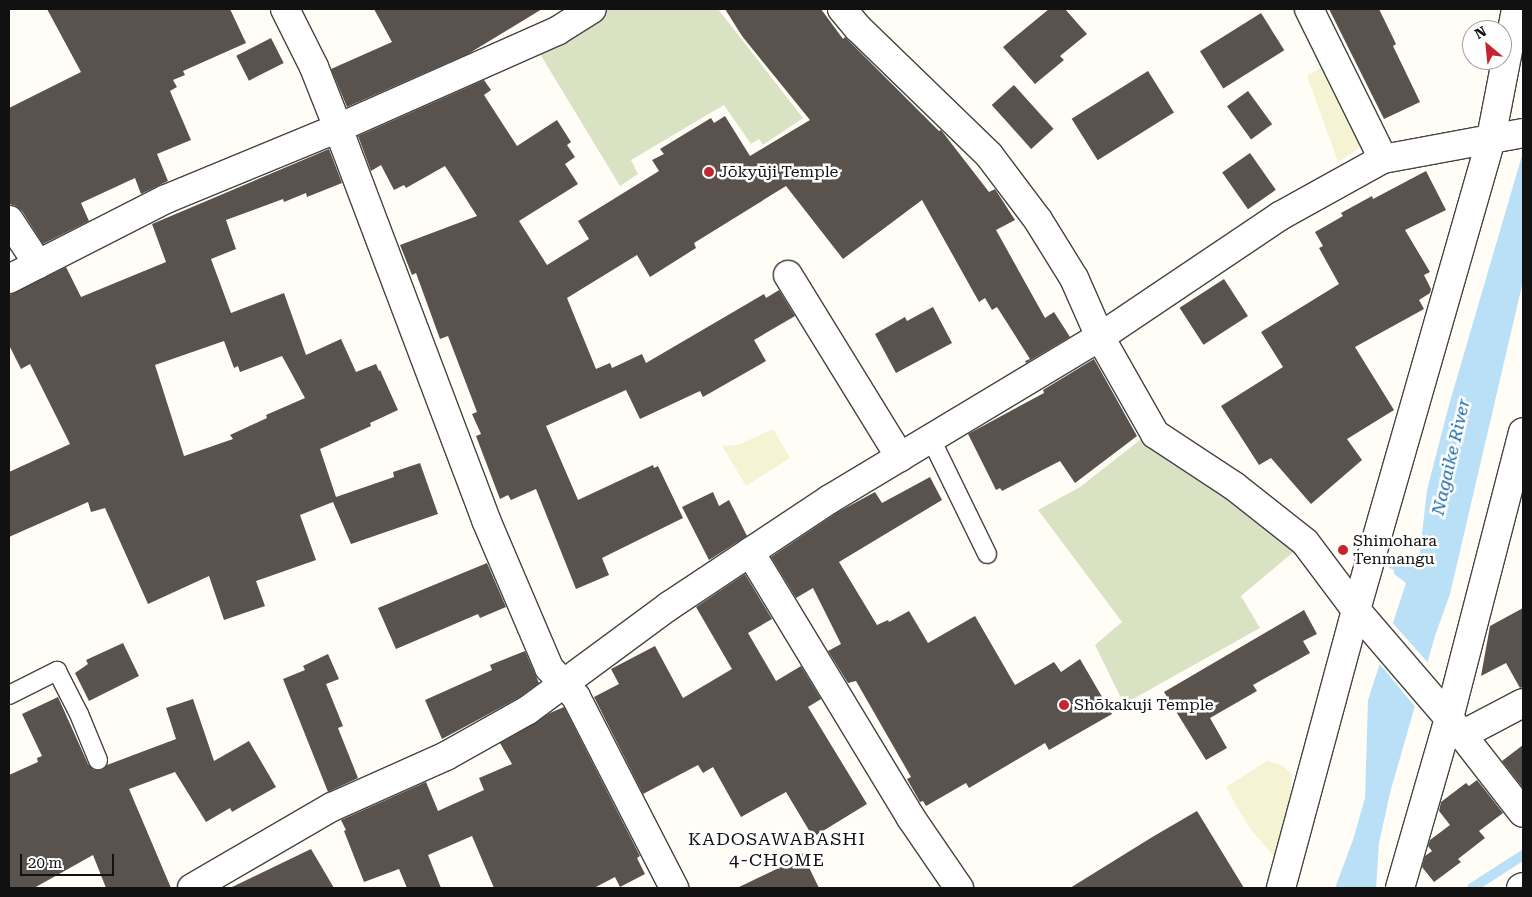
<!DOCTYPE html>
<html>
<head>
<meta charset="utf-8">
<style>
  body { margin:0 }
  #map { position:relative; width:1532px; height:897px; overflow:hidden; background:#fffdf5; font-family:"Roboto Serif",serif }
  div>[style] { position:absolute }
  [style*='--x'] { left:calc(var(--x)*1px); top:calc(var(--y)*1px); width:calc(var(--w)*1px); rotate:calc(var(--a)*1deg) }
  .farmland>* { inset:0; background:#f6f3d4 }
  .cemetery>* { inset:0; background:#d9e3c4 }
  .water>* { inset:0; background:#b9e0f7 }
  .pier>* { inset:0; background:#fffdf5 }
  .stream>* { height:10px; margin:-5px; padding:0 5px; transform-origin:5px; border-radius:5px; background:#b9e0f7 }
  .building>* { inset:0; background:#5a524d; transform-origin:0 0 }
  .roads { filter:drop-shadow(1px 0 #444) drop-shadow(-1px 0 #444) drop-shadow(0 1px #444) drop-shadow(0 -1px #444) }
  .service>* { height:18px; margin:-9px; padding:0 9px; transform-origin:9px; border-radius:9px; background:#fff }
  .minor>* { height:28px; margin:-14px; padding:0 14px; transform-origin:14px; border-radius:14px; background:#fff }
  .dots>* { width:14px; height:14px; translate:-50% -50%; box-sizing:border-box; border:2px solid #fff; border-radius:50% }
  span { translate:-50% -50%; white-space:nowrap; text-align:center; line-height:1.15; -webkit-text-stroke:5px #fff; paint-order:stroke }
  .poi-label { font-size:16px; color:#111 }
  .left { translate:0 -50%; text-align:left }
  .water-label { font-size:18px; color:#1768a6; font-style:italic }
  .neighbourhood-label { font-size:18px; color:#111; letter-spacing:1px }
  .frame { position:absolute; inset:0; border:10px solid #111; pointer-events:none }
  .north { position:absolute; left:1462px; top:20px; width:50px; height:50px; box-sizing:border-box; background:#fff; border:1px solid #a0a0a0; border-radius:50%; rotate:332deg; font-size:14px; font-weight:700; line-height:20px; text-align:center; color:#111 }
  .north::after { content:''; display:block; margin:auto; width:18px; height:22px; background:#c4262e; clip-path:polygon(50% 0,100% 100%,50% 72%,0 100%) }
  .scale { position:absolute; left:20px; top:854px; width:94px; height:22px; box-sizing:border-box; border:2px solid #111; border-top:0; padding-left:6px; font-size:15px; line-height:18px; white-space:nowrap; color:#111; -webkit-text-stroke:4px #fff; paint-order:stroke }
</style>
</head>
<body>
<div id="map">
  <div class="farmland">
    <div style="clip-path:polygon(1327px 64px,1366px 144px,1338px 162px,1307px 76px)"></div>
    <div style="clip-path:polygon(773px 429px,790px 458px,746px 486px,722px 446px,738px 445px)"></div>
    <div style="clip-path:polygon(1267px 761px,1282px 765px,1292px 774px,1290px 802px,1277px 860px,1248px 826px,1226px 787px)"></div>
  </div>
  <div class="cemetery">
    <div style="clip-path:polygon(607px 9px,718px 9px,803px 118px,763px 145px,759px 139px,751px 144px,724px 105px,631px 160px,638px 174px,620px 186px,537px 49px,561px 39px)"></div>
    <div style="clip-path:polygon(1145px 436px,1262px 519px,1297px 549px,1241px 596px,1260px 628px,1124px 704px,1095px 645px,1122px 622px,1038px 510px,1080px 487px)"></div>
  </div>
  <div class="water">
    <div style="clip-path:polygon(1523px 152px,1523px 281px,1450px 594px,1435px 636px,1390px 793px,1379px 843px,1376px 888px,1335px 888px,1353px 840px,1365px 798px,1368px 700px,1406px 583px,1394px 574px,1394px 570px,1384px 565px,1387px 556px,1396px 558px,1401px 554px,1419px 561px,1427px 490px,1449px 405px)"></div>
  </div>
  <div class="pier">
    <div style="clip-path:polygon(1391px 621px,1430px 665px,1417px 709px,1378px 662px)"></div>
  </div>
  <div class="stream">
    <div style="--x:1472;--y:888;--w:61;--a:-32.9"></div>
  </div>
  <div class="building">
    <div style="clip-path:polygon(47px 9px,230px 9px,246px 43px,183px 71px,185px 75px,173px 80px,177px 87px,170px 91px,191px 140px,157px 154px,168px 181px,141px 194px,135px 178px,81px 203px,89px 221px,43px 244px,22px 211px,16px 206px,9px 204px,9px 108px,81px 72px)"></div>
    <div style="clip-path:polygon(374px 9px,542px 9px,468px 54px,347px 107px,331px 69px,392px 42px)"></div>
    <div style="clip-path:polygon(725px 9px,821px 9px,843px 39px,845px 37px,939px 131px,941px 130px,989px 192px,995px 189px,1015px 220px,996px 230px,1045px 318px,1054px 312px,1070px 337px,1026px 363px,1025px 361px,1030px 359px,997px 307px,992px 310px,985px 298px,979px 302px,922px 200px,843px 259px,786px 186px,694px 243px,696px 248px,650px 277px,637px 255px,567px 298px,596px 369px,610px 363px,612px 368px,642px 354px,646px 363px,764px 294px,766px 298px,779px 290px,795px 316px,754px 340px,766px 361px,703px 397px,700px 391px,640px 419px,626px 390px,546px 426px,578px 500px,653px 465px,654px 468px,658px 466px,683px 518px,602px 558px,609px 575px,576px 589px,536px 489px,511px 500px,508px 495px,500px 499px,476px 436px,481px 434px,472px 414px,477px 412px,448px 336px,440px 339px,416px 273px,412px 275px,400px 245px,477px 216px,445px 166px,406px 188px,404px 185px,394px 190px,381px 165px,371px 171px,358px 136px,484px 80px,491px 90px,484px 95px,517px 146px,557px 120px,571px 142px,567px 145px,575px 157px,565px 164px,578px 184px,519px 221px,547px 265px,589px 239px,578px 221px,659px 171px,652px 160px,664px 154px,660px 149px,711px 118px,714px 123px,725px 116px,750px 156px,810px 120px,742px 36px)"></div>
    <div style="clip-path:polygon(1049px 9px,1065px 9px,1087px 34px,1060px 56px,1064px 60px,1035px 84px,1003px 47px)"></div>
    <div style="clip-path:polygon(1329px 9px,1379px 9px,1396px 44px,1393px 46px,1420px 102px,1384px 119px)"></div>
    <div style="left:1261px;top:13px;width:44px;height:72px;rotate:58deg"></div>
    <div style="left:271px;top:38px;width:28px;height:39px;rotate:63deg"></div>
    <div style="left:1148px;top:71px;width:49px;height:90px;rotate:58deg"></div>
    <div style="left:1014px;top:85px;width:59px;height:30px;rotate:48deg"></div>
    <div style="left:1248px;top:91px;width:41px;height:26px;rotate:54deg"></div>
    <div style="clip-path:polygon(evenodd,329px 149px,342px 183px,307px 197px,306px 193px,284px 202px,283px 199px,226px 220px,236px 249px,211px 259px,231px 313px,284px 293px,306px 355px,341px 339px,356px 372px,376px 364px,379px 371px,380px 370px,398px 410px,370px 423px,371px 426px,320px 449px,336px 497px,394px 477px,393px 472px,420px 463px,438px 514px,351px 544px,333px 502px,300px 515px,316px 560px,256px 581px,265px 606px,224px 620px,209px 576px,148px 604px,105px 508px,91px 512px,88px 502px,9px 537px,9px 472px,70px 444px,30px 364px,21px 369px,9px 345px,9px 295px,66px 267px,81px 297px,166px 262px,152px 224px,329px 149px,224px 341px,234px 368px,238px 366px,240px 372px,282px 356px,305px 398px,266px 415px,267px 418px,230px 435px,233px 439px,184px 456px,155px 365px,224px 341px)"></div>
    <div style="left:1250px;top:153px;width:45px;height:34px;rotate:55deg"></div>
    <div style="clip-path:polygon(1426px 171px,1446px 210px,1405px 230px,1430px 272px,1424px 275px,1431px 289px,1430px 293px,1419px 300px,1424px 309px,1355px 347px,1394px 410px,1347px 439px,1362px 460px,1311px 504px,1271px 458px,1259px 465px,1221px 406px,1283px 367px,1261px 332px,1339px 284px,1319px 248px,1323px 246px,1315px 232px,1343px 216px,1341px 213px,1372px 196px,1373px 199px)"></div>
    <div style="left:1224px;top:279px;width:44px;height:53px;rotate:57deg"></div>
    <div style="clip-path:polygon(933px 307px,952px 343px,896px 373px,875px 334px,905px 317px,907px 321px)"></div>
    <div style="clip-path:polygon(1094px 359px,1137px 436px,1075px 483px,1060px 461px,1002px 491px,1000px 488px,996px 490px,968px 434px,1044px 393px,1043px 390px)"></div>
    <div style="clip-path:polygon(930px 477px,942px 500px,839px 562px,877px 625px,888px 620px,889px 622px,909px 611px,928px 643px,975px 616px,1015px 685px,1054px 662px,1061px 672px,1080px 659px,1112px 714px,1049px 750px,1045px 743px,969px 788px,966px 783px,926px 806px,923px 801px,920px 802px,907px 779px,911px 777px,856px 681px,848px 683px,828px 651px,841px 644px,813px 588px,796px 598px,771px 557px,838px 512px,875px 492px,882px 503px)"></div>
    <div style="clip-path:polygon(713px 492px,719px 506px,729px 500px,747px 536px,709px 560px,682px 507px)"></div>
    <div style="clip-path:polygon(487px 563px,506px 607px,480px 618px,478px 614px,396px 649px,378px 608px)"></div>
    <div style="clip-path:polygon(745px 574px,772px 619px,748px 633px,776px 681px,801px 666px,821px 699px,808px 707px,867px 804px,813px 837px,786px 792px,741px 817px,713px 767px,703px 773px,698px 765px,643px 794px,594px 697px,619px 684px,611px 669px,655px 646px,683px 698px,732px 669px,696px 607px)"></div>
    <div style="clip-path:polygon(1523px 608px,1523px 687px,1520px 688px,1506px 663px,1481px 676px,1490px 626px)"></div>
    <div style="clip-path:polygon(1304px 610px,1317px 634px,1303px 641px,1310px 653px,1253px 685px,1257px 691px,1210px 718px,1227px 748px,1206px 760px,1164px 692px)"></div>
    <div style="clip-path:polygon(123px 643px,139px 676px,89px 701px,75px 673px,88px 664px,86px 660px)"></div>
    <div style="clip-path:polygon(525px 651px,539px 683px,520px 697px,442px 739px,425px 700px,492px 670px,490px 665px)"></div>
    <div style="clip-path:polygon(328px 654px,339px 679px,326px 684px,343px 726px,338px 728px,358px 778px,328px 792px,283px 679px,305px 670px,303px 666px)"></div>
    <div style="clip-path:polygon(58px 697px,88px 764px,94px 770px,102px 770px,107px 765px,176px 739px,166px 708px,193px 699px,214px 761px,249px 741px,276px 787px,232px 812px,230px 808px,206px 822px,175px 772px,129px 789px,171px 888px,106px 888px,93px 855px,34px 888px,9px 888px,9px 775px,38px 762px,37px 758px,42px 756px,22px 714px)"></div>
    <div style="clip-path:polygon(564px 707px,640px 856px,637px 858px,645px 874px,620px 887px,615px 877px,594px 888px,494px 888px,472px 836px,428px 855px,441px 888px,407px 888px,399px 869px,364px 882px,344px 831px,346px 830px,341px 820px,426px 782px,438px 811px,484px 790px,479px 778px,512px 764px,500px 743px,550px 713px)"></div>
    <div style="clip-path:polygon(1523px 745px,1523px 788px,1502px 761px)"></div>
    <div style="clip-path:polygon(1477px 780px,1503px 813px,1479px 831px,1485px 838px,1458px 859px,1461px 862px,1434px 882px,1422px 867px,1425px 856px,1432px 851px,1428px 846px,1430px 840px,1450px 825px,1439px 811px,1441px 802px,1466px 783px,1469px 786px)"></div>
    <div style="clip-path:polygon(1197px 811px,1244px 888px,1070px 888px,1154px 836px)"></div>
    <div style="clip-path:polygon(311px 849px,334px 888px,230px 888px)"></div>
    <div style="clip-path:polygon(802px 853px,819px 888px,737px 888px,783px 866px,782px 863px)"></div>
  </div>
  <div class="roads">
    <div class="service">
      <div style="--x:931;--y:439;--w:128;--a:64"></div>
      <div style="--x:9;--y:695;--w:54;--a:-26.6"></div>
      <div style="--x:57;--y:671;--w:48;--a:62.9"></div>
      <div style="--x:79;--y:714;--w:50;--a:67.6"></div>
    </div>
    <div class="minor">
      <div style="--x:285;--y:9;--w:65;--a:63.4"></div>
      <div style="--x:314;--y:67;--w:66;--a:68.5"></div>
      <div style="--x:338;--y:128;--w:419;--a:69.3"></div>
      <div style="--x:486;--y:520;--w:161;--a:66.9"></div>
      <div style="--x:549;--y:668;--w:40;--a:47"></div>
      <div style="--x:576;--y:697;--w:215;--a:62.8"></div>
      <div style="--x:842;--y:9;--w:25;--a:50"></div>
      <div style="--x:858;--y:28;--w:182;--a:44.1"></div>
      <div style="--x:989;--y:155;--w:81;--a:53"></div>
      <div style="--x:1038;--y:220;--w:68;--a:58.2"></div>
      <div style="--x:1074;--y:278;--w:64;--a:66.2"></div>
      <div style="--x:1100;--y:337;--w:112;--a:60.4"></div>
      <div style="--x:1155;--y:434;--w:95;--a:33.4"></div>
      <div style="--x:1234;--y:486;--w:90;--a:38.3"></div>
      <div style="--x:1305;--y:542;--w:85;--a:53.1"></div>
      <div style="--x:1356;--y:610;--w:143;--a:49.3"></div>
      <div style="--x:1449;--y:718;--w:120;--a:52.1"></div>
      <div style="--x:1309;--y:9;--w:167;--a:63.7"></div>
      <div style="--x:9;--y:220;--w:53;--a:56.6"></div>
      <div style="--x:788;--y:275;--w:214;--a:58.4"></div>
      <div style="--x:9;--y:279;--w:176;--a:-27"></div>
      <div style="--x:166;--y:199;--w:186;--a:-22.4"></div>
      <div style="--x:338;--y:128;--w:240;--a:-23.9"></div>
      <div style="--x:557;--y:31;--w:41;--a:-32.2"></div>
      <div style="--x:750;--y:552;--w:311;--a:58.8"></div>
      <div style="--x:911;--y:818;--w:85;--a:55.6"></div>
      <div style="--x:1462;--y:735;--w:69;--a:-27.7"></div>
      <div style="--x:192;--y:888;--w:162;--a:-30.1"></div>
      <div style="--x:332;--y:807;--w:125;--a:-24.1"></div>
      <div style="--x:446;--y:756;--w:94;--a:-29.3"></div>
      <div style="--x:528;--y:710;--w:175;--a:-36.4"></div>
      <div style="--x:669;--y:606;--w:193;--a:-33.6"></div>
      <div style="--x:830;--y:499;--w:315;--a:-31"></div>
      <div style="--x:1100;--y:337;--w:217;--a:-33.9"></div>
      <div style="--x:1280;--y:216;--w:118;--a:-29"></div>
      <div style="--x:1383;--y:159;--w:142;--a:-10.5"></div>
      <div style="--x:1281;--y:888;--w:288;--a:-74.9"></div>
      <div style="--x:1356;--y:610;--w:491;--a:-74"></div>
      <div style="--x:1491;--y:138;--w:131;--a:-79"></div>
      <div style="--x:1400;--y:888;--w:177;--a:-73.9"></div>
      <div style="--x:1449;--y:718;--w:295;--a:-75.5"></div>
      <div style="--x:1521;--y:888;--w:2;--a:-27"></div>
    </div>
  </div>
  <div class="dots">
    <div style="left:709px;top:172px;background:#c4262e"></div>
    <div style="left:1343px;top:550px;background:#c4262e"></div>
    <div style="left:1064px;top:705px;background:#c4262e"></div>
  </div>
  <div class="poi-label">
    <span class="left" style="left:719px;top:172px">Jōkyūji Temple</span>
    <span class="left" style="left:1353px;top:550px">Shimohara<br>Tenmangu</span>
    <span class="left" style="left:1074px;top:705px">Shōkakuji Temple</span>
  </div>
  <div class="water-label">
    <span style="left:1451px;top:457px;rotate:-77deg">Nagaike River</span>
  </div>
  <div class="neighbourhood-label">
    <span style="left:777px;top:850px">KADOSAWABASHI<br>4-CHOME</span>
  </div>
  <div class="frame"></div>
  <div class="north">N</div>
  <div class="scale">20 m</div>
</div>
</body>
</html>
